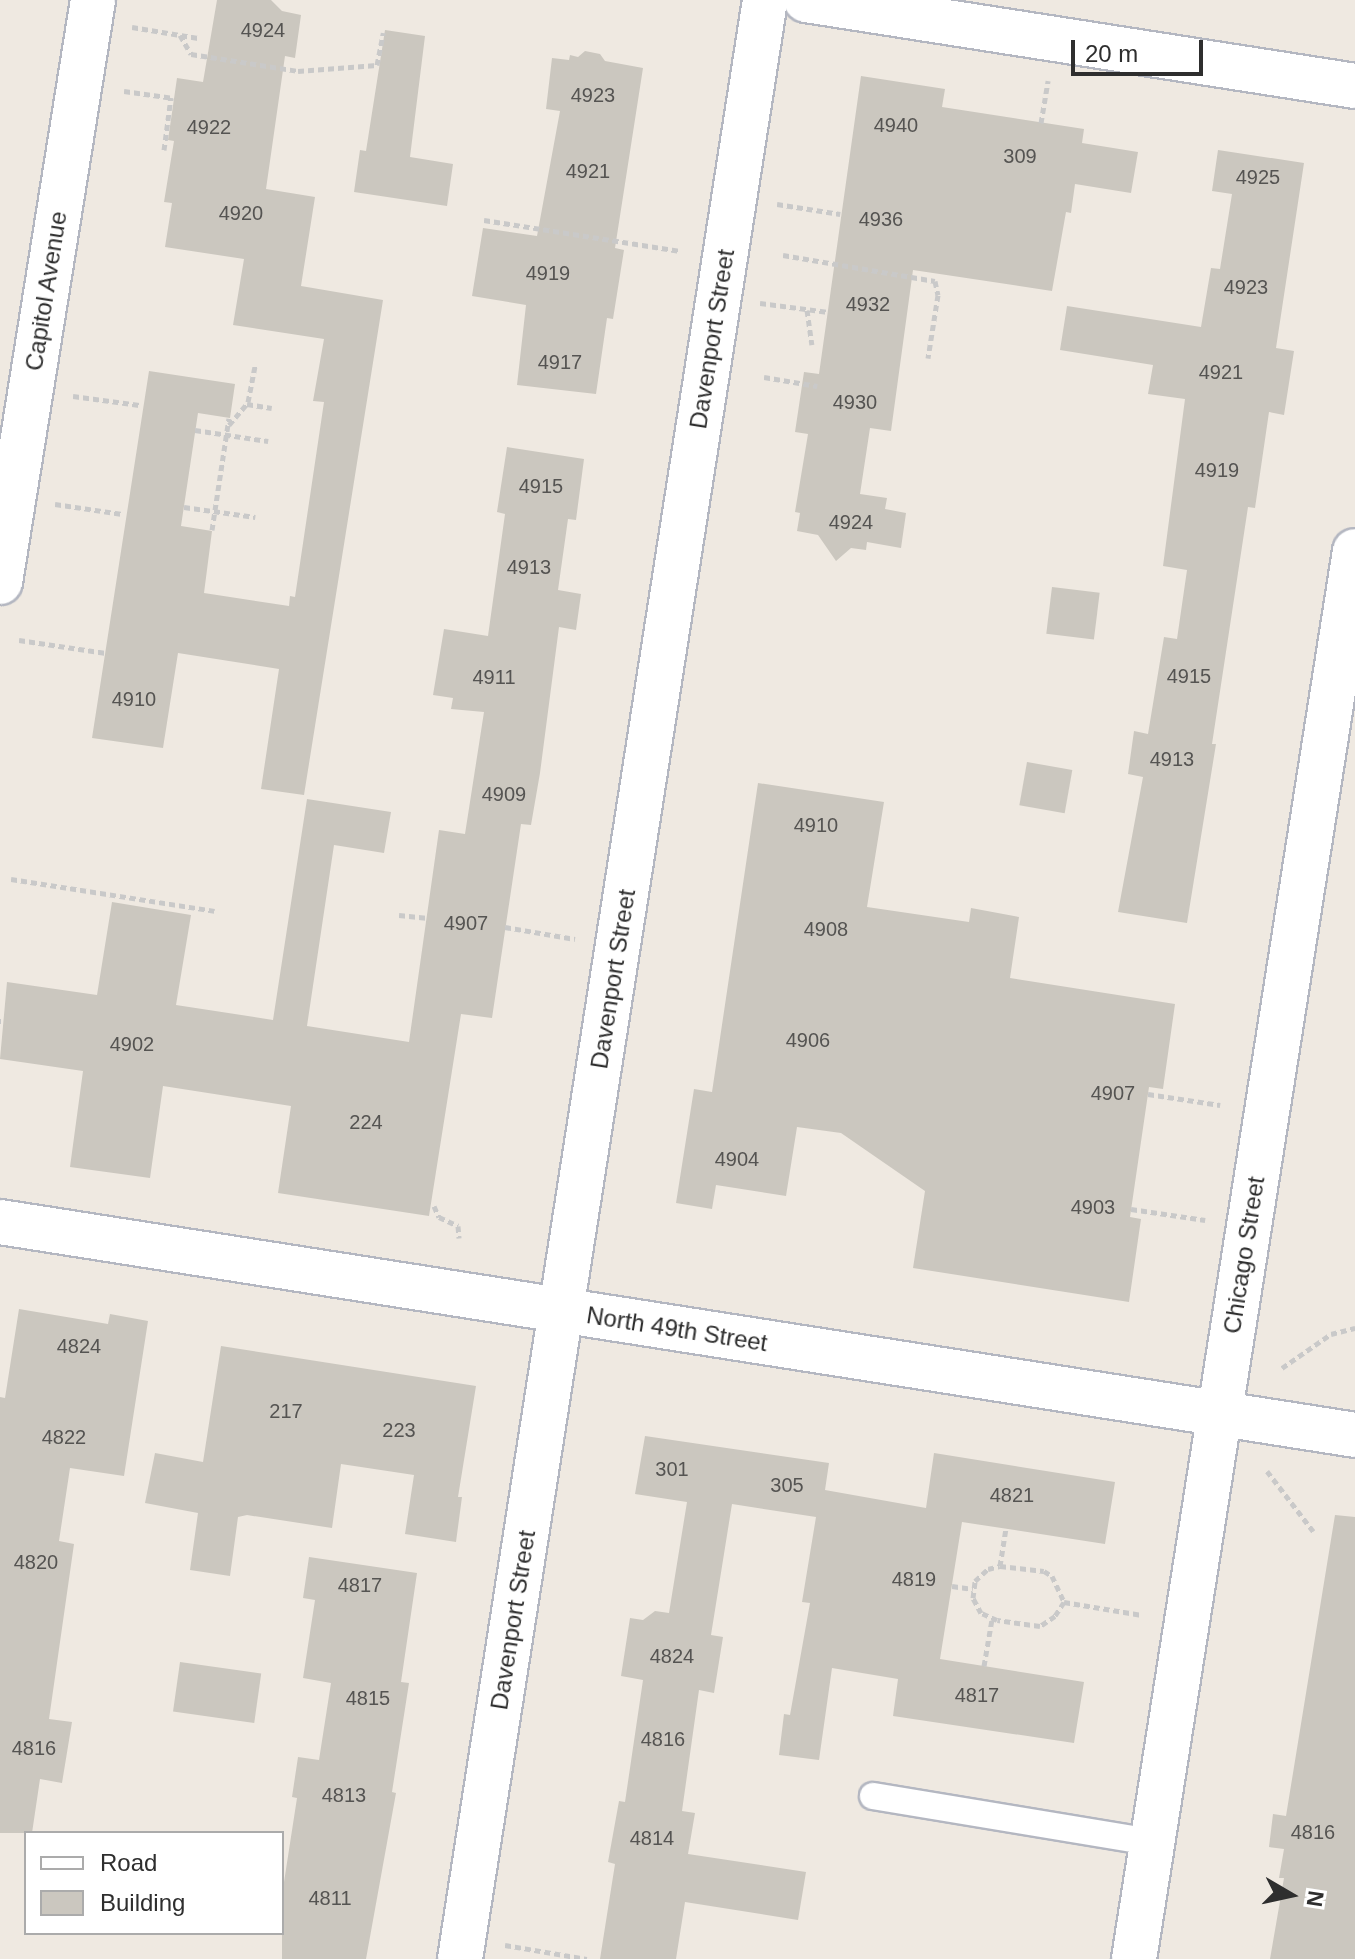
<!DOCTYPE html>
<html>
<head>
<meta charset="utf-8">
<style>
  body { margin:0 }
  #map { position:relative; width:1355px; height:1959px; overflow:hidden; background:#efe9e1; font-family:Arial,sans-serif }
  div>[style] { position:absolute }
  [style*='--x'] { left:calc(var(--x)*1px); top:calc(var(--y)*1px); width:calc(var(--w)*1px); rotate:calc(var(--a)*1deg) }
  .building>* { inset:0; background:#cbc7bf; transform-origin:0 0 }
  .path>* { height:5px; margin-top:-2.5px; transform-origin:0; background:repeating-linear-gradient(90deg,#c9c9c9 0 6px,transparent 0 10px) }
  .roads { filter:drop-shadow(2px 0 #b4b7c1) drop-shadow(-2px 0 #b4b7c1) drop-shadow(0 2px #b4b7c1) drop-shadow(0 -2px #b4b7c1) }
  .service>* { height:26px; margin:-13px; padding:0 13px; transform-origin:13px; border-radius:13px; background:#fff }
  .minor>* { height:44px; margin:-22px; padding:0 22px; transform-origin:22px; border-radius:22px; background:#fff }
  .tertiary>* { height:44px; margin:-22px; padding:0 22px; transform-origin:22px; border-radius:22px; background:#fff }
  span { translate:-50% -50%; white-space:nowrap; text-align:center; line-height:1.15; -webkit-text-stroke:6px #fff; paint-order:stroke }
  .number-label { font-size:20px; color:#555452 }
  .number-label span { -webkit-text-stroke-width:0 }
  .street-label { font-size:24px; color:#2e2e2e }
  .legend { position:absolute; left:24px; top:1831px; width:260px; height:104px; box-sizing:border-box; background:#fff; border:2px solid #ababab; margin:0; padding:10px 14px; list-style:none; font-size:24px; color:#2e2e2e }
  .legend li { display:flex; align-items:center; gap:16px; height:40px }
  .legend b { width:40px; border:2px solid #ababab }
  .north { position:absolute; left:1251px; top:1855px; width:80px; height:80px; -webkit-text-stroke:6px #fff; paint-order:stroke; rotate:99deg; font-size:22px; font-weight:700; line-height:32px; text-align:center; color:#2e2e2e }
  .north::after { content:''; display:block; margin:auto; width:28px; height:36px; background:#2e2e2e; clip-path:polygon(50% 0,100% 100%,50% 72%,0 100%) }
  .scale { position:absolute; left:1071px; top:40px; width:132px; height:36px; box-sizing:border-box; border:4px solid #2e2e2e; border-top:0; padding-left:10px; font-size:24px; line-height:28px; white-space:nowrap; color:#2e2e2e; -webkit-text-stroke:6px #fff; paint-order:stroke }
</style>
</head>
<body>
<div id="map">
  <div class="building">
    <div style="clip-path:polygon(217px 0,271px 0,282px 11px,301px 15px,295px 58px,285px 56px,266px 189px,315px 197px,301px 286px,383px 300px,304px 795px,261px 789px,279px 669px,178px 653px,163px 748px,92px 738px,149px 371px,235px 384px,230px 418px,198px 413px,181px 526px,212px 531px,204px 593px,289px 606px,290px 596px,295px 597px,324px 402px,313px 401px,324px 339px,233px 325px,244px 259px,165px 247px,172px 203px,164px 202px,174px 141px,168px 140px,177px 78px,203px 82px)"></div>
    <div style="clip-path:polygon(385px 30px,425px 36px,410px 157px,453px 164px,447px 206px,354px 192px,360px 150px,366px 151px)"></div>
    <div style="clip-path:polygon(585px 51px,600px 54px,605px 61px,643px 68px,615px 248px,624px 250px,613px 319px,607px 318px,596px 394px,517px 385px,526px 305px,472px 296px,483px 228px,537px 236px,560px 111px,546px 109px,552px 58px,569px 60px,570px 55px,578px 57px)"></div>
    <div style="clip-path:polygon(861px 76px,945px 89px,942px 107px,1084px 129px,1082px 143px,1138px 152px,1131px 193px,1075px 184px,1071px 213px,1066px 212px,1052px 291px,913px 270px,891px 431px,870px 428px,860px 494px,887px 498px,885px 509px,906px 513px,901px 548px,867px 542px,866px 550px,851px 548px,836px 561px,818px 535px,797px 531px,800px 513px,795px 512px,808px 434px,795px 432px,804px 372px,819px 374px)"></div>
    <div style="clip-path:polygon(1218px 150px,1304px 163px,1276px 348px,1294px 351px,1284px 415px,1269px 412px,1255px 508px,1248px 507px,1212px 744px,1216px 744px,1187px 923px,1118px 912px,1143px 777px,1128px 774px,1134px 731px,1148px 734px,1164px 637px,1177px 639px,1187px 570px,1163px 566px,1185px 399px,1148px 394px,1153px 365px,1060px 350px,1067px 306px,1201px 327px,1211px 268px,1220px 269px,1232px 194px,1212px 191px)"></div>
    <div style="clip-path:polygon(507px 447px,584px 459px,576px 520px,568px 519px,558px 590px,581px 594px,576px 630px,559px 627px,540px 773px,531px 825px,521px 824px,492px 1018px,461px 1014px,429px 1216px,278px 1193px,291px 1106px,163px 1086px,150px 1178px,70px 1167px,83px 1071px,0 1059px,7px 982px,97px 995px,112px 902px,191px 915px,176px 1005px,273px 1020px,307px 799px,391px 812px,384px 853px,334px 845px,307px 1026px,409px 1042px,439px 830px,465px 834px,484px 712px,451px 709px,453px 698px,433px 695px,444px 629px,488px 636px,505px 514px,497px 512px)"></div>
    <div style="left:1052px;top:587px;width:48px;height:47px;rotate:7deg"></div>
    <div style="left:1027px;top:762px;width:46px;height:44px;rotate:10deg"></div>
    <div style="clip-path:polygon(758px 783px,884px 802px,867px 907px,969px 922px,971px 908px,1019px 917px,1010px 978px,1175px 1004px,1163px 1089px,1149px 1087px,1130px 1217px,1141px 1219px,1129px 1302px,913px 1268px,925px 1191px,841px 1133px,797px 1127px,786px 1196px,716px 1185px,712px 1209px,676px 1203px,694px 1089px,712px 1092px)"></div>
    <div style="clip-path:polygon(19px 1309px,108px 1324px,110px 1314px,148px 1321px,124px 1476px,70px 1468px,59px 1541px,74px 1544px,49px 1719px,72px 1722px,62px 1783px,40px 1779px,32px 1833px,0 1833px,0 1397px,5px 1398px)"></div>
    <div style="clip-path:polygon(221px 1346px,476px 1386px,458px 1497px,462px 1497px,456px 1542px,405px 1534px,414px 1475px,341px 1464px,332px 1528px,247px 1515px,238px 1517px,230px 1576px,190px 1570px,198px 1513px,145px 1503px,155px 1453px,203px 1462px)"></div>
    <div style="clip-path:polygon(645px 1436px,829px 1463px,825px 1490px,926px 1508px,934px 1453px,1115px 1482px,1105px 1544px,962px 1522px,940px 1659px,1084px 1682px,1074px 1743px,893px 1716px,898px 1679px,832px 1668px,819px 1760px,779px 1755px,784px 1714px,790px 1715px,810px 1603px,802px 1602px,816px 1517px,732px 1504px,711px 1635px,723px 1637px,714px 1693px,699px 1690px,682px 1811px,695px 1813px,688px 1854px,806px 1872px,798px 1920px,685px 1902px,676px 1959px,600px 1959px,615px 1864px,608px 1862px,619px 1801px,625px 1802px,643px 1680px,621px 1676px,630px 1618px,643px 1620px,655px 1611px,669px 1613px,687px 1502px,635px 1494px)"></div>
    <div style="clip-path:polygon(1335px 1515px,1355px 1517px,1355px 1959px,1270px 1959px,1284px 1878px,1279px 1878px,1284px 1849px,1269px 1847px,1273px 1814px,1286px 1816px)"></div>
    <div style="clip-path:polygon(309px 1557px,417px 1573px,401px 1682px,409px 1683px,392px 1792px,396px 1793px,366px 1959px,282px 1959px,282px 1895px,297px 1798px,292px 1797px,298px 1757px,319px 1760px,331px 1683px,303px 1678px,315px 1600px,303px 1598px)"></div>
    <div style="left:180px;top:1662px;width:82px;height:50px;rotate:8deg"></div>
  </div>
  <div class="path">
    <div style="--x:132;--y:27;--w:67;--a:9.5"></div>
    <div style="--x:180;--y:35;--w:22;--a:60"></div>
    <div style="--x:191;--y:54;--w:108;--a:9"></div>
    <div style="--x:298;--y:71;--w:79;--a:-4.3"></div>
    <div style="--x:377;--y:65;--w:33;--a:-79"></div>
    <div style="--x:124;--y:91;--w:50;--a:8"></div>
    <div style="--x:1041;--y:123;--w:43;--a:-80.5"></div>
    <div style="--x:164;--y:150;--w:53;--a:-82.5"></div>
    <div style="--x:777;--y:204;--w:64;--a:9"></div>
    <div style="--x:484;--y:220;--w:197;--a:9"></div>
    <div style="--x:783;--y:255;--w:154;--a:9.7"></div>
    <div style="--x:935;--y:281;--w:14;--a:78"></div>
    <div style="--x:938;--y:295;--w:64;--a:99"></div>
    <div style="--x:760;--y:303;--w:69;--a:7.5"></div>
    <div style="--x:807;--y:310;--w:35;--a:82"></div>
    <div style="--x:764;--y:377;--w:54;--a:9.6"></div>
    <div style="--x:73;--y:396;--w:67;--a:7.8"></div>
    <div style="--x:247;--y:404;--w:25;--a:9"></div>
    <div style="--x:229;--y:425;--w:30;--a:-50"></div>
    <div style="--x:248;--y:402;--w:38;--a:-79"></div>
    <div style="--x:195;--y:430;--w:74;--a:8.6"></div>
    <div style="--x:55;--y:504;--w:68;--a:8.5"></div>
    <div style="--x:184;--y:507;--w:72;--a:8"></div>
    <div style="--x:212;--y:530;--w:113;--a:-81.4"></div>
    <div style="--x:19;--y:640;--w:88;--a:8.5"></div>
    <div style="--x:11;--y:879;--w:206;--a:8.9"></div>
    <div style="--x:399;--y:915;--w:27;--a:6"></div>
    <div style="--x:505;--y:927;--w:71;--a:9.7"></div>
    <div style="--x:0;--y:1021;--w:1;--a:0"></div>
    <div style="--x:1148;--y:1094;--w:73;--a:8.7"></div>
    <div style="--x:434;--y:1206;--w:12;--a:66"></div>
    <div style="--x:439;--y:1217;--w:21;--a:25"></div>
    <div style="--x:458;--y:1226;--w:12;--a:85"></div>
    <div style="--x:1131;--y:1209;--w:75;--a:8.5"></div>
    <div style="--x:1282;--y:1368;--w:60;--a:-34.8"></div>
    <div style="--x:1331;--y:1334;--w:25;--a:-14"></div>
    <div style="--x:1267;--y:1471;--w:76;--a:52.5"></div>
    <div style="--x:1000;--y:1566;--w:44;--a:6.5"></div>
    <div style="--x:1044;--y:1571;--w:9;--a:32"></div>
    <div style="--x:1052;--y:1576;--w:29;--a:65"></div>
    <div style="--x:1064;--y:1602;--w:17;--a:123"></div>
    <div style="--x:1055;--y:1616;--w:18;--a:146"></div>
    <div style="--x:1040;--y:1626;--w:43;--a:-172.1"></div>
    <div style="--x:997;--y:1620;--w:17;--a:-156"></div>
    <div style="--x:981;--y:1613;--w:17;--a:-118"></div>
    <div style="--x:973;--y:1598;--w:17;--a:-83"></div>
    <div style="--x:975;--y:1581;--w:18;--a:-43"></div>
    <div style="--x:988;--y:1569;--w:12;--a:-14"></div>
    <div style="--x:1000;--y:1566;--w:37;--a:-81"></div>
    <div style="--x:952;--y:1586;--w:21;--a:8"></div>
    <div style="--x:1064;--y:1602;--w:79;--a:9.5"></div>
    <div style="--x:984;--y:1666;--w:48;--a:-80.3"></div>
    <div style="--x:505;--y:1945;--w:83;--a:9.7"></div>
  </div>
  <div class="roads">
    <div class="service">
      <div style="--x:873;--y:1796;--w:283;--a:9.4"></div>
    </div>
    <div class="minor">
      <div style="--x:0;--y:582;--w:589;--a:-80.92"></div>
      <div style="--x:0;--y:1222;--w:1372;--a:8.93"></div>
      <div style="--x:460;--y:1959;--w:1983;--a:-81.15"></div>
      <div style="--x:1134;--y:1959;--w:1425;--a:-81.08"></div>
    </div>
    <div class="tertiary">
      <div style="--x:806;--y:0;--w:556;--a:8.9"></div>
    </div>
  </div>
  <div class="number-label">
    <span style="left:263px;top:30px">4924</span>
    <span style="left:593px;top:95px">4923</span>
    <span style="left:896px;top:125px">4940</span>
    <span style="left:209px;top:127px">4922</span>
    <span style="left:1020px;top:156px">309</span>
    <span style="left:588px;top:171px">4921</span>
    <span style="left:1258px;top:177px">4925</span>
    <span style="left:241px;top:213px">4920</span>
    <span style="left:881px;top:219px">4936</span>
    <span style="left:548px;top:273px">4919</span>
    <span style="left:1246px;top:287px">4923</span>
    <span style="left:868px;top:304px">4932</span>
    <span style="left:560px;top:362px">4917</span>
    <span style="left:1221px;top:372px">4921</span>
    <span style="left:855px;top:402px">4930</span>
    <span style="left:1217px;top:470px">4919</span>
    <span style="left:541px;top:486px">4915</span>
    <span style="left:851px;top:522px">4924</span>
    <span style="left:529px;top:567px">4913</span>
    <span style="left:1189px;top:676px">4915</span>
    <span style="left:494px;top:677px">4911</span>
    <span style="left:134px;top:699px">4910</span>
    <span style="left:1172px;top:759px">4913</span>
    <span style="left:504px;top:794px">4909</span>
    <span style="left:816px;top:825px">4910</span>
    <span style="left:466px;top:923px">4907</span>
    <span style="left:826px;top:929px">4908</span>
    <span style="left:808px;top:1040px">4906</span>
    <span style="left:132px;top:1044px">4902</span>
    <span style="left:1113px;top:1093px">4907</span>
    <span style="left:366px;top:1122px">224</span>
    <span style="left:737px;top:1159px">4904</span>
    <span style="left:1093px;top:1207px">4903</span>
    <span style="left:79px;top:1346px">4824</span>
    <span style="left:286px;top:1411px">217</span>
    <span style="left:399px;top:1430px">223</span>
    <span style="left:64px;top:1437px">4822</span>
    <span style="left:672px;top:1469px">301</span>
    <span style="left:787px;top:1485px">305</span>
    <span style="left:1012px;top:1495px">4821</span>
    <span style="left:36px;top:1562px">4820</span>
    <span style="left:914px;top:1579px">4819</span>
    <span style="left:360px;top:1585px">4817</span>
    <span style="left:672px;top:1656px">4824</span>
    <span style="left:977px;top:1695px">4817</span>
    <span style="left:368px;top:1698px">4815</span>
    <span style="left:663px;top:1739px">4816</span>
    <span style="left:34px;top:1748px">4816</span>
    <span style="left:344px;top:1795px">4813</span>
    <span style="left:1313px;top:1832px">4816</span>
    <span style="left:652px;top:1838px">4814</span>
    <span style="left:330px;top:1898px">4811</span>
  </div>
  <div class="street-label">
    <span style="left:46px;top:291px;rotate:-81deg">Capitol Avenue</span>
    <span style="left:712px;top:339px;rotate:-81deg">Davenport Street</span>
    <span style="left:613px;top:979px;rotate:-81deg">Davenport Street</span>
    <span style="left:1244px;top:1255px;rotate:-81deg">Chicago Street</span>
    <span style="left:677px;top:1329px;rotate:9deg">North 49th Street</span>
    <span style="left:513px;top:1620px;rotate:-81deg">Davenport Street</span>
  </div>
  <ul class="legend">
  <li><b style="height:10px;background:#fff"></b>Road</li>
  <li><b style="height:22px;background:#cbc7bf"></b>Building</li>
  </ul>
  <div class="north">N</div>
  <div class="scale">20 m</div>
</div>
</body>
</html>
